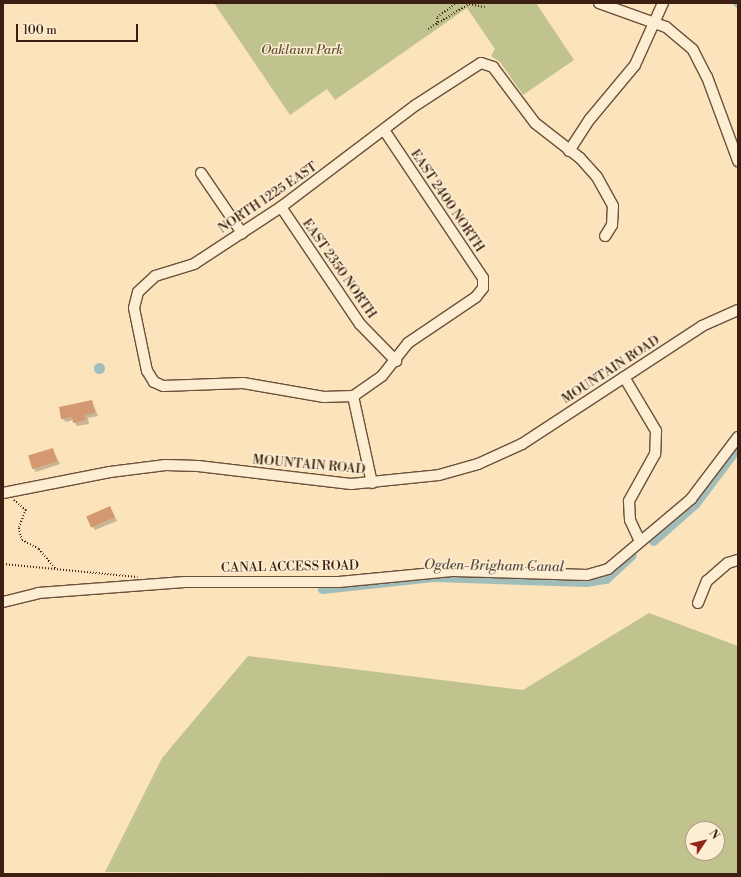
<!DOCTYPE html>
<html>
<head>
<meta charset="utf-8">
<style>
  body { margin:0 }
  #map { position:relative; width:741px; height:877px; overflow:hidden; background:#fbe3bc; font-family:"Libre Bodoni",serif }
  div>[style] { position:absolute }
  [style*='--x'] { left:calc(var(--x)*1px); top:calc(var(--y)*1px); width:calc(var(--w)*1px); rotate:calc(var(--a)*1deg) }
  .green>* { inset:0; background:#c1c38f }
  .water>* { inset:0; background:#a1bdb9 }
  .round { border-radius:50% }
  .shadow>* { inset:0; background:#0003 }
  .stream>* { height:2.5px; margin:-1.25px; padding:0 1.25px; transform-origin:1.25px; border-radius:1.25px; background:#a1bdb9 }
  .canal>* { height:9px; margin:-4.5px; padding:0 4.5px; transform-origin:4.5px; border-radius:4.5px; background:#a1bdb9 }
  .building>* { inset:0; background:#d49970; transform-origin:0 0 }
  .path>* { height:1.5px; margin-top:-0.75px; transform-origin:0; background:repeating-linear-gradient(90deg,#3c1f10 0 1px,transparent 0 3px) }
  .roads { filter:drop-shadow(1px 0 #6c503b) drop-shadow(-1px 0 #6c503b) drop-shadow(0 1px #6c503b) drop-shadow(0 -1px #6c503b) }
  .minor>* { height:10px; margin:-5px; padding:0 5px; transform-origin:5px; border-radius:5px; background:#fcedd3 }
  span { translate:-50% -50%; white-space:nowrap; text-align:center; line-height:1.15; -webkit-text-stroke:3px #fcedd3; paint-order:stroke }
  .park-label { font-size:13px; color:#645036; font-style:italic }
  .street-label { font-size:13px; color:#3c1f10 }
  .water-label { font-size:14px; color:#5a4e43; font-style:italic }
  .frame { position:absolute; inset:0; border:4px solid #3c1f10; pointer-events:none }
  .north { position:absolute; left:685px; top:821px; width:40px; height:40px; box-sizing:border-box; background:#fcedd3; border:1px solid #af9b85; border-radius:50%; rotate:55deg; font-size:11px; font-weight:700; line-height:16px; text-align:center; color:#3c1f10 }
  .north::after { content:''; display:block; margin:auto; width:14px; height:18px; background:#8f2418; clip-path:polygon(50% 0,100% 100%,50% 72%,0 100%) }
  .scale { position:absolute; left:16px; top:24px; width:122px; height:18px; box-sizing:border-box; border:2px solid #3c1f10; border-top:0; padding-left:5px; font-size:12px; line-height:14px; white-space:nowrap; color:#3c1f10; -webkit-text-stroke:3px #fcedd3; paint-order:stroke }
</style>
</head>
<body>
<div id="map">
  <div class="green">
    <div style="clip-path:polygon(214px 3px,536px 3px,574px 60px,523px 95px,500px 62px,491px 56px,495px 49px,467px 8px,335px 100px,327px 89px,290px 115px)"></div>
    <div style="clip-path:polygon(evenodd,649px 613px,738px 646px,738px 874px,105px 872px,162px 758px,248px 656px,523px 690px,649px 613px,693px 829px,717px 829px,717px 853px,693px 853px,693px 829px)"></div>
  </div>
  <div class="water">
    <div class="round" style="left:93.5px;top:362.5px;width:11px;height:11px"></div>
  </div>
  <div class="shadow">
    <div style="clip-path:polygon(92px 401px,98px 416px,88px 418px,89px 424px,77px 426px,73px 420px,66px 422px,62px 418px)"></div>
    <div style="clip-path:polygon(53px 450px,60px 464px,36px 472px,33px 468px)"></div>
    <div style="clip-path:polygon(110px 507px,117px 521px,95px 530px,92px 526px)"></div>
  </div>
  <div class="stream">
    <div style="--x:734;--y:3;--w:6;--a:45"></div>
  </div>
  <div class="canal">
    <div style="--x:653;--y:541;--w:56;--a:-41.4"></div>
    <div style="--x:695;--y:504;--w:71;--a:-53"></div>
    <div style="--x:322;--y:589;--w:114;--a:-6.1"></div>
    <div style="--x:435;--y:577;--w:151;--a:1.9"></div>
    <div style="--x:586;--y:582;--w:20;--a:-9"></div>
    <div style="--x:606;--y:579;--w:35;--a:-43"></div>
  </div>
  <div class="building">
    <div style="clip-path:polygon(92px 400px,95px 413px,85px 415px,86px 420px,73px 423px,72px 417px,61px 419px,59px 407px)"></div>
    <div style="left:53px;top:448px;width:14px;height:26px;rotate:73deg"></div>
    <div style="left:110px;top:506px;width:12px;height:26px;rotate:66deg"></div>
  </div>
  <div class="path">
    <div style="--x:437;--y:25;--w:8;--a:-90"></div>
    <div style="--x:437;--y:17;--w:24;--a:-36"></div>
    <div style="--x:428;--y:29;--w:48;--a:-31.4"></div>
    <div style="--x:469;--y:4;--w:16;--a:11"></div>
    <div style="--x:14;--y:500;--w:16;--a:40"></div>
    <div style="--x:26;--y:510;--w:19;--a:111"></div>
    <div style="--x:19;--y:528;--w:12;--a:76"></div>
    <div style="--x:22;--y:540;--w:19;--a:28"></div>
    <div style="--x:39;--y:549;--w:26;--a:50"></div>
    <div style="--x:3;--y:564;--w:135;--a:5.5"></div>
  </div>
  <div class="roads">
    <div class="minor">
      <div style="--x:599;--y:3;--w:71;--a:19.7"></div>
      <div style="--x:666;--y:27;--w:35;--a:40"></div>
      <div style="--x:693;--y:50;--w:30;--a:63"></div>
      <div style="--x:707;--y:77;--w:90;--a:69.7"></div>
      <div style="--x:384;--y:130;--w:178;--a:56.2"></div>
      <div style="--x:483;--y:278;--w:10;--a:90"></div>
      <div style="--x:483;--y:288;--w:11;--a:128"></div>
      <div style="--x:476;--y:297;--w:82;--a:145.9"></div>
      <div style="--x:408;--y:343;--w:42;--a:128.2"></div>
      <div style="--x:382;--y:376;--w:35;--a:145"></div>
      <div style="--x:353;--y:396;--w:29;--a:178"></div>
      <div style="--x:324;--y:397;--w:82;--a:-170.2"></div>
      <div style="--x:243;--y:383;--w:80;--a:177.9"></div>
      <div style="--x:163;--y:386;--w:10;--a:-156"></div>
      <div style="--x:154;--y:382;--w:13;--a:-122"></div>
      <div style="--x:147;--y:371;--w:64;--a:-101.7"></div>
      <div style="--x:134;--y:308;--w:16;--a:-76"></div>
      <div style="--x:138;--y:292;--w:23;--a:-43"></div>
      <div style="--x:155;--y:276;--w:41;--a:-17.1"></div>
      <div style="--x:194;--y:264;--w:104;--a:-33.2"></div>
      <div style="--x:281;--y:207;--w:169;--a:-37.1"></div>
      <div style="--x:416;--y:105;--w:77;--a:-32.9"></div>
      <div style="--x:481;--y:63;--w:13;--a:18"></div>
      <div style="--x:493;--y:67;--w:70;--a:53.1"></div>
      <div style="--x:535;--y:123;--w:57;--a:37.9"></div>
      <div style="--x:580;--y:158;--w:25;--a:48"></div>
      <div style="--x:597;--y:177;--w:33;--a:61"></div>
      <div style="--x:613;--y:206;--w:19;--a:93"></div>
      <div style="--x:612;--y:225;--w:13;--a:122"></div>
      <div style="--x:569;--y:151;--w:38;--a:-57"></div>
      <div style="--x:590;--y:119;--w:70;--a:-50.2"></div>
      <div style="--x:635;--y:65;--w:68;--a:-65.7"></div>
      <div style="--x:201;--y:173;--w:73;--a:55.7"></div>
      <div style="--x:281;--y:207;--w:141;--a:56"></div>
      <div style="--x:360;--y:324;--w:52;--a:45.8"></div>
      <div style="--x:624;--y:377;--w:63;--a:59.3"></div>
      <div style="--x:656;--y:431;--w:23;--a:92"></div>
      <div style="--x:655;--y:454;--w:54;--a:119"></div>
      <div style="--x:629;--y:501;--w:19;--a:87"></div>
      <div style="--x:630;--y:520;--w:23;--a:65"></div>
      <div style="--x:353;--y:396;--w:89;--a:77.7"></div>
      <div style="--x:3;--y:493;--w:109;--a:-11.1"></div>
      <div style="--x:110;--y:472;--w:56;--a:-7.1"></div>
      <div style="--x:166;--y:465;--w:32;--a:2"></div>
      <div style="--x:198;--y:466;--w:154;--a:6.7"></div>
      <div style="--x:351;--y:484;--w:88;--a:-5.8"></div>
      <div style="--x:439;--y:475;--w:41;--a:-15.8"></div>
      <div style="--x:478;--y:464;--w:48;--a:-24.4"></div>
      <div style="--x:522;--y:444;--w:215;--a:-33.2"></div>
      <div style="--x:702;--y:326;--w:39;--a:-24"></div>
      <div style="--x:3;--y:602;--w:36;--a:-14"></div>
      <div style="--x:38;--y:593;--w:147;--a:-4.3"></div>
      <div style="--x:185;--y:582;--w:154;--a:0"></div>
      <div style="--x:339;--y:582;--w:116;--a:-5.5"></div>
      <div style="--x:454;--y:571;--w:133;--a:1.7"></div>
      <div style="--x:587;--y:575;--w:22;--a:-16"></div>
      <div style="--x:608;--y:569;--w:109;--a:-40.1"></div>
      <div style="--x:691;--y:499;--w:78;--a:-52.8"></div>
      <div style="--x:698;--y:603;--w:24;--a:-68"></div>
      <div style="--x:707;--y:581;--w:28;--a:-41"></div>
      <div style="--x:728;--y:563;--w:10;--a:-17"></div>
    </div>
  </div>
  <div class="park-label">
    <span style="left:302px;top:50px">Oaklawn Park</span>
  </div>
  <div class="street-label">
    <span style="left:268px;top:198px;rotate:-34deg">NORTH 1225 EAST</span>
    <span style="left:447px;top:201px;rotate:56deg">EAST 2400 NORTH</span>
    <span style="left:339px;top:269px;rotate:55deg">EAST 2350 NORTH</span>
    <span style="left:611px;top:370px;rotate:-33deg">MOUNTAIN ROAD</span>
    <span style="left:309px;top:465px;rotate:5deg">MOUNTAIN ROAD</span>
    <span style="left:290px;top:567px;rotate:-1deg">CANAL ACCESS ROAD</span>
  </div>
  <div class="water-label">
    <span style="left:494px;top:566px;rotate:1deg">Ogden-Brigham Canal</span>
  </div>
  <div class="frame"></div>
  <div class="north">N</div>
  <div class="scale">100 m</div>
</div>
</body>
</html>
